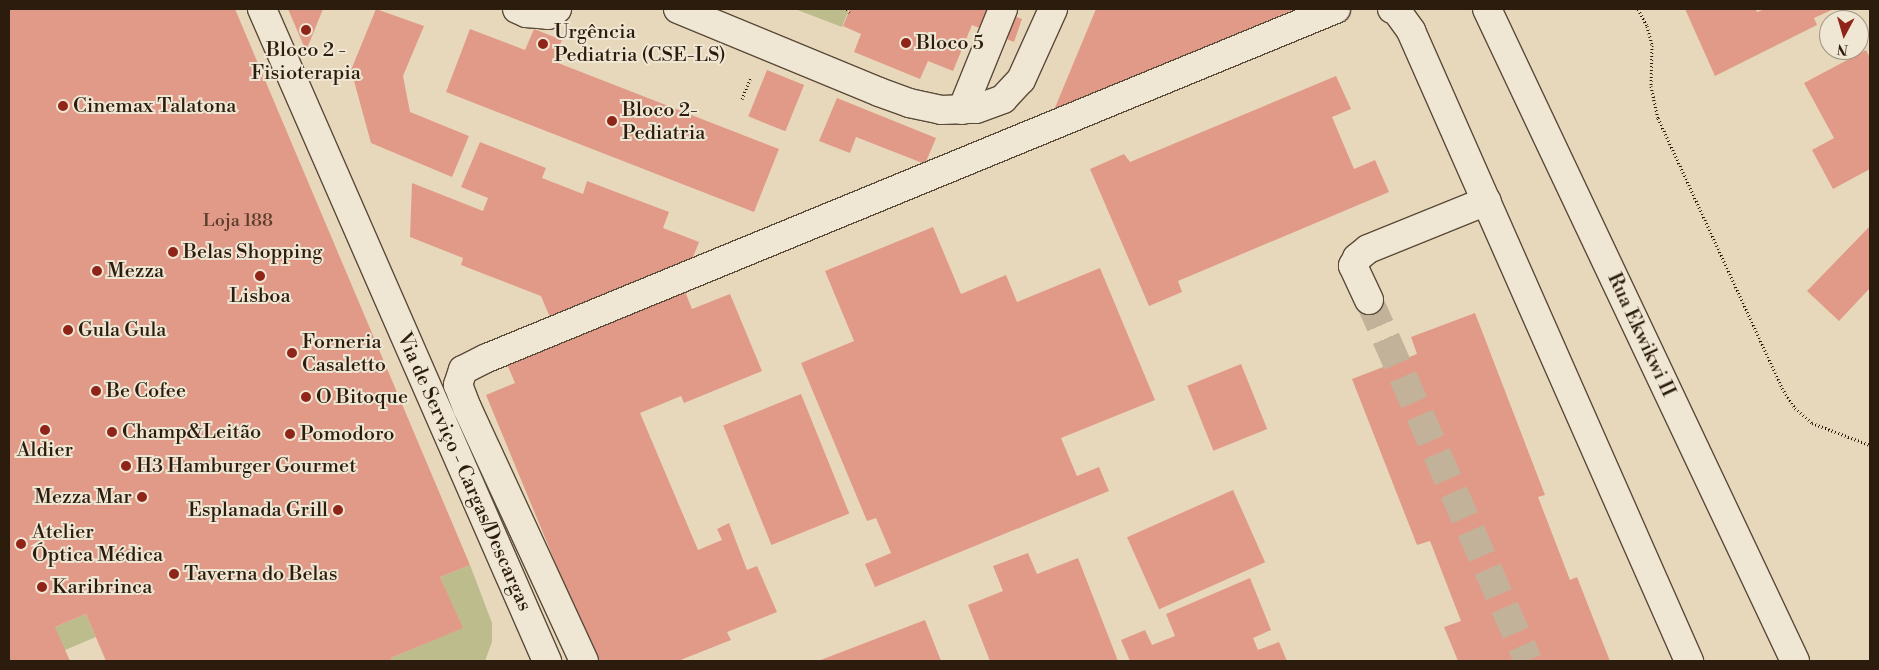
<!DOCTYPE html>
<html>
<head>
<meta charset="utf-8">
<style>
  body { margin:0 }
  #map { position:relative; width:1879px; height:670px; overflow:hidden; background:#e7d8bc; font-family:"Libre Bodoni",serif }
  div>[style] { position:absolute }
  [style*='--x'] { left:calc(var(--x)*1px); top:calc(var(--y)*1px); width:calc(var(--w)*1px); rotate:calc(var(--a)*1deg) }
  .green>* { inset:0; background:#bcbc8c; transform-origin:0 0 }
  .building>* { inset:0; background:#e29a88; transform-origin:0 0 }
  .minor-tunnel>* { height:28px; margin-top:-14px; transform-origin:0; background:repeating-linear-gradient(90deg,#c2b299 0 28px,transparent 0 42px) }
  .path>* { height:3px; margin-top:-1.5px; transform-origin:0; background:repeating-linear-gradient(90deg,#2c1c0d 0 1px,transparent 0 3.5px) }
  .roads { filter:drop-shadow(1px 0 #5b4b39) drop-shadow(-1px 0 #5b4b39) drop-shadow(0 1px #5b4b39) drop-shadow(0 -1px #5b4b39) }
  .minor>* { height:28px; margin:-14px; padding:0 14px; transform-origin:14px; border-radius:14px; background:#efe6d3 }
  .dots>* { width:14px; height:14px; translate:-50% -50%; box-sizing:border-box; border:2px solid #efe6d3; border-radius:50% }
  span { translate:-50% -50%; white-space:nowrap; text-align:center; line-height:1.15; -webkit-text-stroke:4px #efe6d3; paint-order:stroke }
  .number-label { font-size:18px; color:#5a3c2c }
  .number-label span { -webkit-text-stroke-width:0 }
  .poi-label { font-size:20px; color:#2c1c0d }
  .left { translate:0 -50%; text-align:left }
  .right { translate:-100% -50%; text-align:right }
  .street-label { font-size:20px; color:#2c1c0d }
  .frame { position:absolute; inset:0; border:10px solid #2c1c0d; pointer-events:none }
  .north { position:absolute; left:1819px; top:10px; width:50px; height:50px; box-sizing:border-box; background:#efe6d3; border:1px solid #a19584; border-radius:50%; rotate:186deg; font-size:14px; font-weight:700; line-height:20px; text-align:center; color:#2c1c0d }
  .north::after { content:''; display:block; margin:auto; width:18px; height:22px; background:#8f2418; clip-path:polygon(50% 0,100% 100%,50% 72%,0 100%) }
</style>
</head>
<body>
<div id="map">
  <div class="green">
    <div style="clip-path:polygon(795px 9px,849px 9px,842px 27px)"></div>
    <div style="clip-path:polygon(470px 565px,492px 623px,492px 642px,485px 661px,392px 661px,391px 658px,462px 628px,440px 577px)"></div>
    <div style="left:86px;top:614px;width:25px;height:34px;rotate:67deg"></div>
  </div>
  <div class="building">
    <div style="clip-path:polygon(9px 9px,235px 9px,470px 565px,440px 577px,463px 628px,391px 658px,392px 661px,106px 661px,86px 614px,55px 627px,70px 661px,9px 661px)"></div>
    <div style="clip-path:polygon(288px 9px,323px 9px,306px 51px)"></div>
    <div style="clip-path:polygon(376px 9px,424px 26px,403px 76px,410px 112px,469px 136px,452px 177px,371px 143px,351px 70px)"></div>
    <div style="clip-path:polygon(850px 9px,996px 9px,1022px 19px,1014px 42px,972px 25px,953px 71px,928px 61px,920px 79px,854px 52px,861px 34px,843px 26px)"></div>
    <div style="clip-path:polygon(1096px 9px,1295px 9px,1054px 110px)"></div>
    <div style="clip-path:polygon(1685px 9px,1756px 9px,1757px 12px,1765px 9px,1834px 9px,1814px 18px,1817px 25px,1715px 76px)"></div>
    <div style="clip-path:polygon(470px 29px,525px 50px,534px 29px,562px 40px,553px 61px,779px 149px,754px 212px,446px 92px)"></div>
    <div style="clip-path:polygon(1866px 50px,1870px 58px,1870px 169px,1833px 189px,1812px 150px,1834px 138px,1804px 83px)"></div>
    <div style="left:767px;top:70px;width:40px;height:50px;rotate:22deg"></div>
    <div style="clip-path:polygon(1336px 76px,1351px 109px,1332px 117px,1354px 169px,1375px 160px,1389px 192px,1178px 281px,1182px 292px,1149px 306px,1090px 169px,1124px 154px,1130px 162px)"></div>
    <div style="clip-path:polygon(837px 98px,936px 138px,925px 164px,856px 137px,850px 153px,819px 141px)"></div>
    <div style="clip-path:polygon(480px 142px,546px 168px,542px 178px,583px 194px,587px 181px,669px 212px,663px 228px,699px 242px,691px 262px,552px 322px,541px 296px,461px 265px,463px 258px,410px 237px,412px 183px,483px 211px,488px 198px,461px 187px)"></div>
    <div style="clip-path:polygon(1870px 226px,1870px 288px,1839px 321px,1807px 291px)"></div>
    <div style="clip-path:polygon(933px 227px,961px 294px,1006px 275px,1017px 302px,1100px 268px,1155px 400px,1061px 438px,1077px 476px,1099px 467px,1109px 491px,875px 587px,865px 564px,891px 553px,876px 518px,867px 521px,801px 363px,854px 341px,825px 271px)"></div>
    <div style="clip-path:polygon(684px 289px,692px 309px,730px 294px,762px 371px,684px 403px,681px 396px,640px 413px,698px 550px,722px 540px,717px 529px,729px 523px,747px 570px,757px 566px,777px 612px,727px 632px,731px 640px,678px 661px,596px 661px,486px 395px,515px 383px,506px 362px)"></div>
    <div style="clip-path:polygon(1475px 313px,1545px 495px,1538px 497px,1570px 580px,1577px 577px,1610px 661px,1458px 661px,1444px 627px,1461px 621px,1430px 541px,1417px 545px,1352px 379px,1417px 354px,1411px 337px)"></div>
    <div style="left:1241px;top:364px;width:70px;height:58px;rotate:68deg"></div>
    <div style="left:801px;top:394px;width:129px;height:84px;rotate:68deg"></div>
    <div style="left:1233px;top:490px;width:79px;height:116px;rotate:66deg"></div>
    <div style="clip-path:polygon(1028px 553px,1037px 574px,1078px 558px,1118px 661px,990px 661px,968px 605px,1003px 591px,993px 566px)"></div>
    <div style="clip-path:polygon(1250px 578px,1271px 630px,1253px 638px,1258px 650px,1279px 642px,1287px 661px,1130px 661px,1121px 640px,1145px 630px,1152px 645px,1175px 636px,1166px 614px)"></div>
    <div style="clip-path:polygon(925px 620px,941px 661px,818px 661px)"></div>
  </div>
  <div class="minor-tunnel">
    <div style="--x:1369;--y:300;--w:394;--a:66.2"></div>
  </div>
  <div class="path">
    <div style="--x:847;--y:9;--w:4;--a:56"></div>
    <div style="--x:1638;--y:9;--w:19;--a:62"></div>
    <div style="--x:1647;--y:26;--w:20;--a:75"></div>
    <div style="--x:1652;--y:45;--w:41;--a:91.4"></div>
    <div style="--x:1651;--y:86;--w:33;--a:78"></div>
    <div style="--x:1658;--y:118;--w:297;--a:65.3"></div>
    <div style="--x:1782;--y:388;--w:24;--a:57"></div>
    <div style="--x:1795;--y:408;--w:23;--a:41"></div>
    <div style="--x:1812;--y:423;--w:62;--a:20.8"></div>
    <div style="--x:742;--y:99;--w:24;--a:-68"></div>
  </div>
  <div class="roads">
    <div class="minor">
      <div style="--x:262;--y:9;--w:712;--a:66.39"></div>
      <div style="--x:517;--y:9;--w:10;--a:24"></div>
      <div style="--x:526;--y:13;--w:22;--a:5"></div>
      <div style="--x:548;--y:15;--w:11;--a:-34"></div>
      <div style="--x:678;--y:9;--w:217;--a:22.4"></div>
      <div style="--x:879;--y:92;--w:32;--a:20"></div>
      <div style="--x:909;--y:103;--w:33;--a:12"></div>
      <div style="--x:941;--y:110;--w:35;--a:-2"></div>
      <div style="--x:976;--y:109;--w:29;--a:-20"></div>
      <div style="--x:1003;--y:99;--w:26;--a:-47"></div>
      <div style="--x:1021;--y:80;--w:78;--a:-65.7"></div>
      <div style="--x:1392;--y:9;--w:4;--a:14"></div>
      <div style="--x:1396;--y:10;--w:26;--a:54"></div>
      <div style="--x:1411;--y:31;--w:689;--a:66.19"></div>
      <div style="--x:1487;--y:9;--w:721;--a:64.71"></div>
      <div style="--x:962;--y:110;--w:109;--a:-67.9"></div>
      <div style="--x:1369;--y:300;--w:38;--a:-115"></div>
      <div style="--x:1353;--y:266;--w:9;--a:-63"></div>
      <div style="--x:1357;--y:258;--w:14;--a:-39"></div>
      <div style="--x:1368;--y:249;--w:128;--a:-22"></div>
      <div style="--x:584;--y:661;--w:279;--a:-114.8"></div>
      <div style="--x:467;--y:408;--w:25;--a:-111"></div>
      <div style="--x:458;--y:385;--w:16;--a:-72"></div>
      <div style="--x:463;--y:370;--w:27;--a:-27"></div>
      <div style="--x:487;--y:358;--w:918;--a:-22.35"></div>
    </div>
  </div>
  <div class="dots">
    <div style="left:306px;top:30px;background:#8f2418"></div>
    <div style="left:906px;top:43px;background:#8f2418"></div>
    <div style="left:543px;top:44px;background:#8f2418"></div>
    <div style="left:63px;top:106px;background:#8f2418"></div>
    <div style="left:612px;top:121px;background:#8f2418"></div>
    <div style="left:173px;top:252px;background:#8f2418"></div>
    <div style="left:97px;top:271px;background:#8f2418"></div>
    <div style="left:260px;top:276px;background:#8f2418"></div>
    <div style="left:68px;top:330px;background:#8f2418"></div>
    <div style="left:292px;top:353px;background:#8f2418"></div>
    <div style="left:96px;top:391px;background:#8f2418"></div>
    <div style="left:306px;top:397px;background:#8f2418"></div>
    <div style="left:45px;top:430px;background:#8f2418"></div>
    <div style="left:112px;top:432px;background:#8f2418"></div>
    <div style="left:290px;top:434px;background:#8f2418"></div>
    <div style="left:126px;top:466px;background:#8f2418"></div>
    <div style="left:142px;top:497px;background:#8f2418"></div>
    <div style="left:338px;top:510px;background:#8f2418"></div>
    <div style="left:21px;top:544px;background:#8f2418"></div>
    <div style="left:174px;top:574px;background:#8f2418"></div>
    <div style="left:42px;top:587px;background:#8f2418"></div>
  </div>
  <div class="number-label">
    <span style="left:238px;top:221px">Loja 188</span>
  </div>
  <div class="poi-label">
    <span class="left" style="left:554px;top:44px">Urgência<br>Pediatria (CSE-LS)</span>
    <span class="left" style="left:916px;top:43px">Bloco 5</span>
    <span style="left:306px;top:62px">Bloco 2 -<br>Fisioterapia</span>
    <span class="left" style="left:73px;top:106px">Cinemax Talatona</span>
    <span class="left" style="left:622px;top:122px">Bloco 2-<br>Pediatria</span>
    <span class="left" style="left:183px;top:252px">Belas Shopping</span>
    <span class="left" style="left:107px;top:271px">Mezza</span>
    <span style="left:260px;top:296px">Lisboa</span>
    <span class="left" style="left:78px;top:330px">Gula Gula</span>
    <span class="left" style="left:302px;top:354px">Forneria<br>Casaletto</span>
    <span class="left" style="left:106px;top:391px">Be Cofee</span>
    <span class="left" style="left:316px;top:397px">O Bitoque</span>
    <span class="left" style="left:122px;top:432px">Champ&amp;Leitão</span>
    <span class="left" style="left:300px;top:434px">Pomodoro</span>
    <span style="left:45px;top:450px">Aldier</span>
    <span class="left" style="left:136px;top:466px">H3 Hamburger Gourmet</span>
    <span class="right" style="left:132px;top:497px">Mezza Mar</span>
    <span class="right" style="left:328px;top:510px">Esplanada Grill</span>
    <span class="left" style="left:32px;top:544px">Atelier<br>Óptica Médica</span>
    <span class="left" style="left:184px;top:574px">Taverna do Belas</span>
    <span class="left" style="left:52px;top:587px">Karibrinca</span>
  </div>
  <div class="street-label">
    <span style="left:1641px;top:335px;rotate:65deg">Rua Ekwikwi II</span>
    <span style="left:464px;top:472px;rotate:66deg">Via de Serviço - Cargas/Descargas</span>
  </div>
  <div class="frame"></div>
  <div class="north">N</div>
</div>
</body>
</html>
